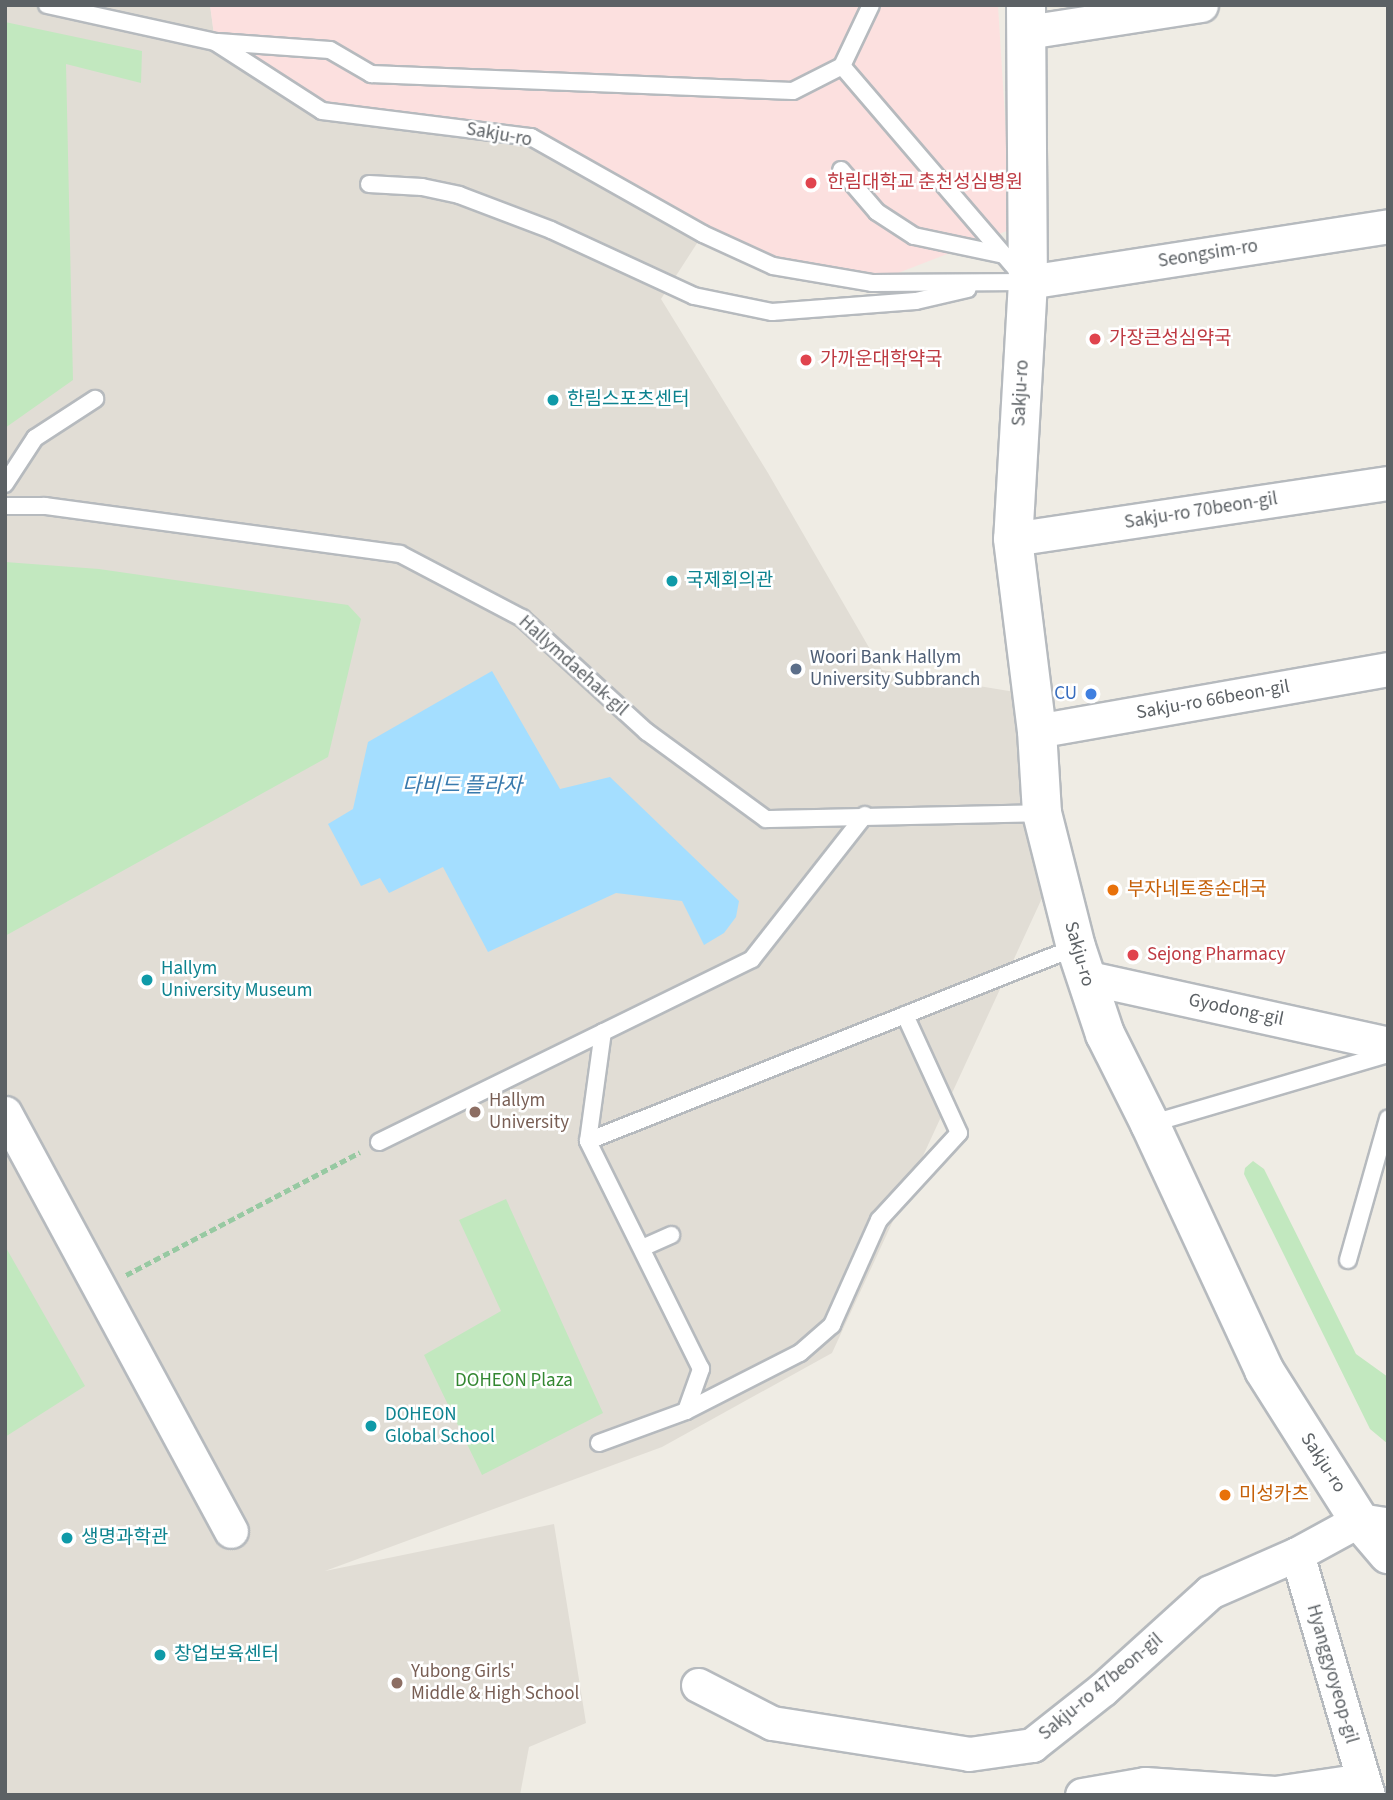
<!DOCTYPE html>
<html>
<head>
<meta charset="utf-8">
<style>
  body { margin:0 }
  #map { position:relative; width:1393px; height:1800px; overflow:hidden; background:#efece4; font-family:"Source Sans 3","Noto Sans KR",sans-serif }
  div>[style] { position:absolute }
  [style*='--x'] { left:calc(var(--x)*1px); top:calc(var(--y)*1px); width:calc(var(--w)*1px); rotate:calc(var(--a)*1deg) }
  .education>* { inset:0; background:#e1ddd5 }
  .medical>* { inset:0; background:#fce0df }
  .green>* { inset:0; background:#c2e8bf }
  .water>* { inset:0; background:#a4deff }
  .path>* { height:4.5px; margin-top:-2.25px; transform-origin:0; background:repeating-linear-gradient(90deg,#97c9a2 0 7px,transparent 0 10.5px) }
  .roads { filter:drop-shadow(2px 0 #b6babe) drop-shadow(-2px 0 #b6babe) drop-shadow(0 2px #b6babe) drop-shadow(0 -2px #b6babe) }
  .lane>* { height:16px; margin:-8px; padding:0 8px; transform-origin:8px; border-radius:8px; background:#fff }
  .street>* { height:33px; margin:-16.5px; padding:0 16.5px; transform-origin:16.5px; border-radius:16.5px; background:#fff }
  .secondary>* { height:38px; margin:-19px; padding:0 19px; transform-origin:19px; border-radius:19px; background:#fff }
  .dots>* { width:19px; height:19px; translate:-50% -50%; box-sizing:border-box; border:4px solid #fff; border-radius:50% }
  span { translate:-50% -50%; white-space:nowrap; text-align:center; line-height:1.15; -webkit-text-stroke:5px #fff; paint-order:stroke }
  .street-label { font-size:19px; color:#5c6165 }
  .health-label { font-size:19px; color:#be3a42 }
  .left { translate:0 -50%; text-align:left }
  .culture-label { font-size:19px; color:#0d838f }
  .service-label { font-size:19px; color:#4e5e75 }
  .shop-label { font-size:19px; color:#366cbe }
  .right { translate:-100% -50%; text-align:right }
  .food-label { font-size:19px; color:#c56008 }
  .education-label { font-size:19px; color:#785e54 }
  .park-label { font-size:19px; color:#338731 }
  .water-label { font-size:21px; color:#397aad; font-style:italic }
  .frame { position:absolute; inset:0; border:7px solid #5c6165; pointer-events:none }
</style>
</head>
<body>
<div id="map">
  <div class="education">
    <div style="clip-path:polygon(5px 5px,210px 5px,215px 42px,531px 137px,703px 234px,661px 299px,768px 473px,882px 670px,1033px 695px,1055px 870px,832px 1353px,662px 1447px,325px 1571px,554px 1524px,586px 1723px,529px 1747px,520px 1795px,5px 1795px)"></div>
  </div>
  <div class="medical">
    <div style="clip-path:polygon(210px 5px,998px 5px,1012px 229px,872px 283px,773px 266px,531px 137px,322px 111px,215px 42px)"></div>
  </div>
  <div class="green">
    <div style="clip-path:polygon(5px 22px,142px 51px,141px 83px,66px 64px,73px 380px,5px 428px)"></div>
    <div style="clip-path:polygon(5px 562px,99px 569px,348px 605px,361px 619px,328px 757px,5px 936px)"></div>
    <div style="clip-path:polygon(1253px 1161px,1264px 1169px,1356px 1354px,1388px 1377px,1388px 1444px,1370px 1429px,1244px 1174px,1245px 1168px)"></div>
    <div style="clip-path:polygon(506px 1199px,603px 1413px,482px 1475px,424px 1355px,501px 1311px,459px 1220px)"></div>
    <div style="clip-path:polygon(5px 1246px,85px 1386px,5px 1437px)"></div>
  </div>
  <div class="water">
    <div style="clip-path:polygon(492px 671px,560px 789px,610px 777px,739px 901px,736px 917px,724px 933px,704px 945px,682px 901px,616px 893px,488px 952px,443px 867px,389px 893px,380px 878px,361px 886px,328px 824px,353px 809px,368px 742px)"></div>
  </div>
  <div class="path">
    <div style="--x:126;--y:1275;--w:264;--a:-27.7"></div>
  </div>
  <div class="roads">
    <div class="lane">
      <div style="--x:47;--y:5;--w:172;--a:12.4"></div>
      <div style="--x:215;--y:42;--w:127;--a:32.8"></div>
      <div style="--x:322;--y:111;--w:211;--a:7.1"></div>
      <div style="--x:531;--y:137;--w:197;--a:29.4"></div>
      <div style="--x:703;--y:234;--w:77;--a:24.6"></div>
      <div style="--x:773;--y:266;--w:100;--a:9.7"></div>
      <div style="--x:872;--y:283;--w:156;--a:-0.4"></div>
      <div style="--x:871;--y:5;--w:68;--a:115.4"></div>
      <div style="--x:842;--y:66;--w:275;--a:49.4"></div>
      <div style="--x:218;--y:42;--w:112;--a:4.1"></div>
      <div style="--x:330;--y:50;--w:48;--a:30.3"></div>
      <div style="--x:371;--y:74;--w:422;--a:2.3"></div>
      <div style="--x:793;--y:91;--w:55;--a:-27"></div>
      <div style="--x:841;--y:170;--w:55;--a:49.4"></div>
      <div style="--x:877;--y:212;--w:44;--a:33"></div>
      <div style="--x:914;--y:236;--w:92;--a:11.9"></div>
      <div style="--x:369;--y:184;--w:53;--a:3.2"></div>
      <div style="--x:422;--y:187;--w:38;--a:12"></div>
      <div style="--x:459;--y:195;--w:98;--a:20.8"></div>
      <div style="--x:551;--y:230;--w:157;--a:24.8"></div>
      <div style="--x:694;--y:296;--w:80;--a:11.6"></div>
      <div style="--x:772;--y:312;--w:144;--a:-4.4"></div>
      <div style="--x:916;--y:301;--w:53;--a:-13"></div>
      <div style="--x:5;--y:484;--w:55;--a:-56.9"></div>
      <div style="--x:35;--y:438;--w:72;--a:-33"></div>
      <div style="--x:5;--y:506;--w:40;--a:0"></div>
      <div style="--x:45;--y:506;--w:358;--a:7.7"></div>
      <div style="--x:400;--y:554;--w:138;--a:27.7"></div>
      <div style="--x:522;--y:618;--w:169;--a:42.4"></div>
      <div style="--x:647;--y:732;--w:147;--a:36.2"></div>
      <div style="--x:766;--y:819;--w:276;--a:-1.2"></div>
      <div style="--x:1150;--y:1124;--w:248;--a:-16.4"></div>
      <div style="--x:588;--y:1141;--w:110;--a:-82.2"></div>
      <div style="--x:379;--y:1142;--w:415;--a:-26.1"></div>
      <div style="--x:752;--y:959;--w:183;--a:-51.9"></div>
      <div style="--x:642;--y:1248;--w:32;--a:-24"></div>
      <div style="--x:1348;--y:1260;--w:147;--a:-74.2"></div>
      <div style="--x:686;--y:1411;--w:128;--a:-27"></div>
      <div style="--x:800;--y:1353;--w:43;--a:-41.2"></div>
      <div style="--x:832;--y:1325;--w:115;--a:-65.9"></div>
      <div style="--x:879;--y:1220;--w:118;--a:-47.4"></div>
      <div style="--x:959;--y:1133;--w:130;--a:-114.6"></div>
      <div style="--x:599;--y:1443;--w:93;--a:-20.2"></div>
      <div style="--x:686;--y:1411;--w:45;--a:-70.3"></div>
      <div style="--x:701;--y:1369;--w:254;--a:-116.4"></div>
      <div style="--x:588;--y:1141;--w:525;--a:-21.68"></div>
    </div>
    <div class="street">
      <div style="--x:1027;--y:32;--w:176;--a:-8.8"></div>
      <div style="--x:1028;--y:282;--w:364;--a:-8.8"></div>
      <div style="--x:1013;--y:539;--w:379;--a:-8.5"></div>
      <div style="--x:1037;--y:731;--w:356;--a:-10"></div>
      <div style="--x:1084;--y:977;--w:311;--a:12.4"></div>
      <div style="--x:5;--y:1113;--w:475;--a:61.6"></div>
      <div style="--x:1297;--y:1554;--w:251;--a:73.6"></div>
      <div style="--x:698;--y:1685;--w:83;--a:27.2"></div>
      <div style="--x:772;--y:1723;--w:199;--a:8.9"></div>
      <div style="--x:969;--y:1754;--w:64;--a:-8.1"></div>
      <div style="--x:1032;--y:1745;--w:90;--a:-38.3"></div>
      <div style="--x:1103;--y:1689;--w:144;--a:-42.2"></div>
      <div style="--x:1210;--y:1592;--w:95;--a:-23.6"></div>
      <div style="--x:1297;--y:1554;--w:71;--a:-28.7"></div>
      <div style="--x:1359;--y:1520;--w:26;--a:9"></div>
      <div style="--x:1082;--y:1795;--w:64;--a:-9.9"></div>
      <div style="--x:1145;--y:1784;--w:130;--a:4"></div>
      <div style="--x:1275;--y:1793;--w:89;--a:-8.4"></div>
    </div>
    <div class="secondary">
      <div style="--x:1026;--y:5;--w:277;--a:89.6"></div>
      <div style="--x:1028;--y:282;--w:257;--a:93.3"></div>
      <div style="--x:1013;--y:539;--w:193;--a:82.9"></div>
      <div style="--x:1037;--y:731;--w:82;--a:86.5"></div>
      <div style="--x:1042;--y:813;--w:138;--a:75.8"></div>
      <div style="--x:1076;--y:947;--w:92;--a:71.6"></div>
      <div style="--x:1105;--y:1034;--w:101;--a:63.4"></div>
      <div style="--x:1150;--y:1124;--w:271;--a:65.1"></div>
      <div style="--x:1264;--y:1370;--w:178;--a:57.7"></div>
      <div style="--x:1359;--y:1520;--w:45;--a:49.5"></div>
    </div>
  </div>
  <div class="dots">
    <div style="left:811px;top:183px;background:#e0444e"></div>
    <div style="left:1095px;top:339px;background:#e0444e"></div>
    <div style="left:806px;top:360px;background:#e0444e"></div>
    <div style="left:553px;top:400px;background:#0f9aa8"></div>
    <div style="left:672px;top:581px;background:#0f9aa8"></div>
    <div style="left:796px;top:669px;background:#5c6f8a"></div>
    <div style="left:1091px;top:694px;background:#3f7fe0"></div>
    <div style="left:1113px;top:890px;background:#e8710a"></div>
    <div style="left:1133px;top:955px;background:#e0444e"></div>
    <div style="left:147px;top:980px;background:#0f9aa8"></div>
    <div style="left:475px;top:1112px;background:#8d6e63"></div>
    <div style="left:371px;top:1426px;background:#0f9aa8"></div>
    <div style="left:1225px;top:1495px;background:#e8710a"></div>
    <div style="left:67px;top:1538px;background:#0f9aa8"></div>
    <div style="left:160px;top:1655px;background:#0f9aa8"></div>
    <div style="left:397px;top:1683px;background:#8d6e63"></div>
  </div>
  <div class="street-label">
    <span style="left:499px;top:135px;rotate:10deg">Sakju-ro</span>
    <span style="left:1208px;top:254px;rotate:-9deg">Seongsim-ro</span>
    <span style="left:1021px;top:393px;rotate:-87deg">Sakju-ro</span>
    <span style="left:1201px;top:511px;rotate:-9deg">Sakju-ro 70beon-gil</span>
    <span style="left:573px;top:666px;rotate:42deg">Hallymdaehak-gil</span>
    <span style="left:1213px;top:700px;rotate:-10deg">Sakju-ro 66beon-gil</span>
    <span style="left:1079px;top:954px;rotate:74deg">Sakju-ro</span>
    <span style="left:1236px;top:1010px;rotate:12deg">Gyodong-gil</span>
    <span style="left:1323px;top:1463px;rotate:57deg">Sakju-ro</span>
    <span style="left:1332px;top:1674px;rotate:74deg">Hyanggyoyeop-gil</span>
    <span style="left:1101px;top:1687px;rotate:-40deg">Sakju-ro 47beon-gil</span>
  </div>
  <div class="health-label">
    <span class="left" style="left:827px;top:183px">한림대학교 춘천성심병원</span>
    <span class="left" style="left:1109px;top:339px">가장큰성심약국</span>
    <span class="left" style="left:820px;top:360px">가까운대학약국</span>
    <span class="left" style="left:1147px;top:955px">Sejong Pharmacy</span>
  </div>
  <div class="culture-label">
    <span class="left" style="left:567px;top:400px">한림스포츠센터</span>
    <span class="left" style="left:686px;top:581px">국제회의관</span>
    <span class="left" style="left:161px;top:980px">Hallym<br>University Museum</span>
    <span class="left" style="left:385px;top:1426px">DOHEON<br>Global School</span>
    <span class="left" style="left:81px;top:1538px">생명과학관</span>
    <span class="left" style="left:174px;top:1655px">창업보육센터</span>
  </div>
  <div class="service-label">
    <span class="left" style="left:810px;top:669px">Woori Bank Hallym<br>University Subbranch</span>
  </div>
  <div class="shop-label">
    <span class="right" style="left:1077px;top:694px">CU</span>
  </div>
  <div class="food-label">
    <span class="left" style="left:1127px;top:890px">부자네토종순대국</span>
    <span class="left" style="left:1239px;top:1495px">미성카츠</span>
  </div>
  <div class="education-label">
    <span class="left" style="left:489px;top:1112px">Hallym<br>University</span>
    <span class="left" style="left:411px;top:1683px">Yubong Girls'<br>Middle &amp; High School</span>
  </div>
  <div class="park-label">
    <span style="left:514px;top:1381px">DOHEON Plaza</span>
  </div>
  <div class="water-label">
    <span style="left:462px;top:785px">다비드 플라자</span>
  </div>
  <div class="frame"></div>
</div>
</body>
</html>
